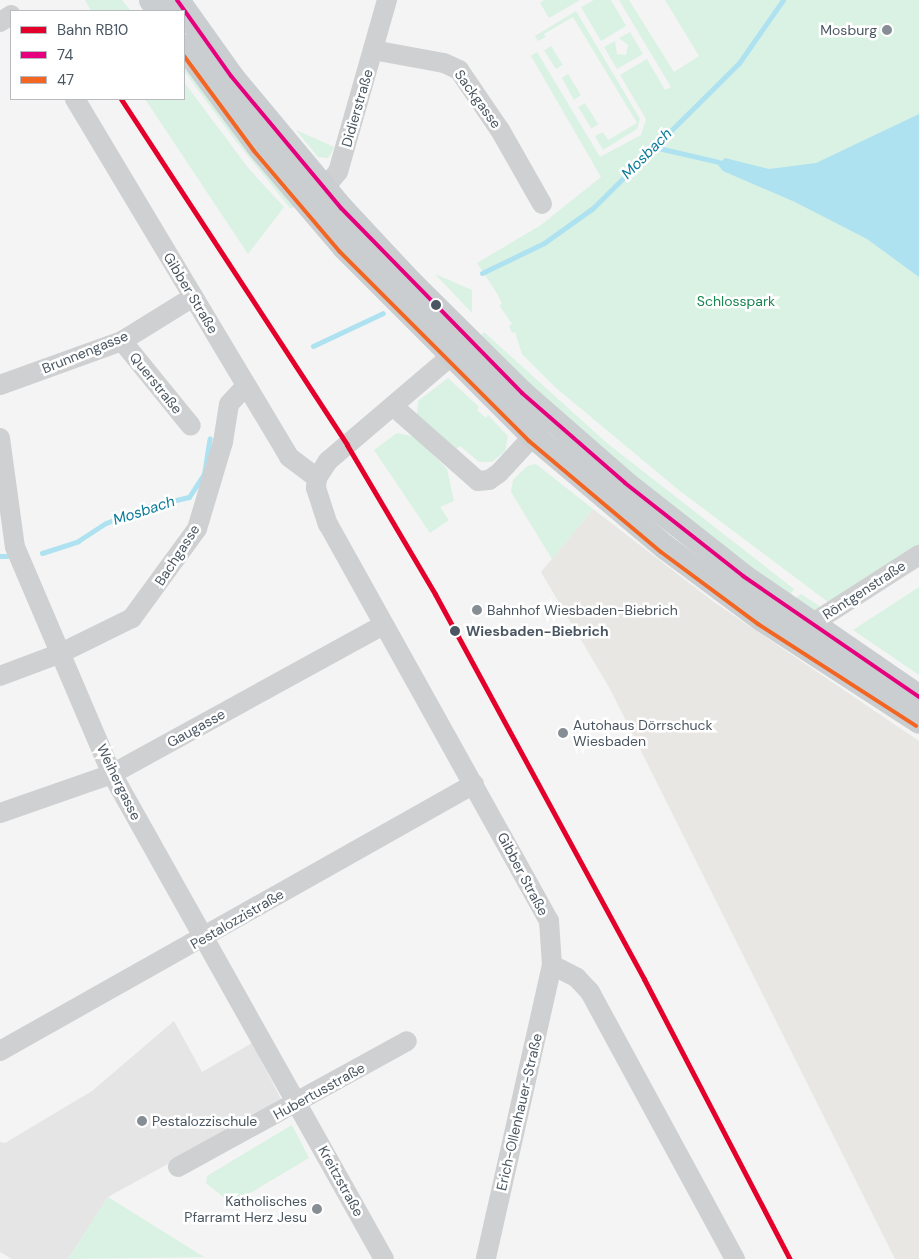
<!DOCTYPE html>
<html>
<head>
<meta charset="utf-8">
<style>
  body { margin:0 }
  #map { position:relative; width:919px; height:1259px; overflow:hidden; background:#f4f4f4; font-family:"DM Sans",sans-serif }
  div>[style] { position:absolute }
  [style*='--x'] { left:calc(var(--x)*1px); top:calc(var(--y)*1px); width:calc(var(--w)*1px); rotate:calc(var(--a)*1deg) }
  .commercial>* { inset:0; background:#e8e7e3 }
  .education>* { inset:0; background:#e6e5e6 }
  .green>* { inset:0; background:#d9f2e3; transform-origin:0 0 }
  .water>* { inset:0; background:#aee2f0 }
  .stream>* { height:5px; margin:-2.5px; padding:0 2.5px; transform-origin:2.5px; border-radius:2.5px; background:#aee2f0 }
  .minor>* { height:20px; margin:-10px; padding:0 10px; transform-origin:10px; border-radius:10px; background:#ced0d2 }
  .major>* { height:25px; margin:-12.5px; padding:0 12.5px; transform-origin:12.5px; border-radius:12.5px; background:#caced1 }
  .bus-1>* { height:4px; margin:-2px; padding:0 2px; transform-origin:2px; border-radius:2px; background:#e6007e }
  .bus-2>* { height:4px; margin:-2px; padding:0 2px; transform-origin:2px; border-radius:2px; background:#f26522 }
  .rail-1>* { height:5px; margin:-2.5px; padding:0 2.5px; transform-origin:2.5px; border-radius:2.5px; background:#e4002b }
  .dots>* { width:14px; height:14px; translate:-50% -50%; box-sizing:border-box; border:2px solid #fff; border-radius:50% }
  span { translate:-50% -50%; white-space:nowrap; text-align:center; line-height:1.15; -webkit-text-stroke:5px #fff; paint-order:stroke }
  .poi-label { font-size:14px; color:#4a5661 }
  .right { translate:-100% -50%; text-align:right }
  .left { translate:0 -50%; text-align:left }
  .street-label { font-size:14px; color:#4a5661 }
  .park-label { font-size:14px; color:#17864f }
  .stop-label { font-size:14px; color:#4a5661; font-weight:700 }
  .water-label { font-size:15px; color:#0c7c9b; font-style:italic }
  .legend { position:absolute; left:10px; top:10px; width:175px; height:90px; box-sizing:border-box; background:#fff; border:1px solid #b7bbc0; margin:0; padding:6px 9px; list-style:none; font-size:15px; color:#4a5661 }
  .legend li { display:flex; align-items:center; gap:10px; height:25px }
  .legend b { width:25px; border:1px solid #b7bbc0 }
</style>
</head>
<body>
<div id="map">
  <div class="commercial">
    <div style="clip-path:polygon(593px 509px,714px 602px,919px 741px,919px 1259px,895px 1259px,610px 689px,541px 572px)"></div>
  </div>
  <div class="education">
    <div style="clip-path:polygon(174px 1021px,202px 1072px,252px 1043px,282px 1101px,108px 1197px,68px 1259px,12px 1259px,0 1252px,0 1142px,5px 1143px,92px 1091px)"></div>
  </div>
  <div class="green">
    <div style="clip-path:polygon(85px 0,122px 0,131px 11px,91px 11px)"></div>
    <div style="clip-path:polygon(544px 0,580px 0,549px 18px,540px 3px)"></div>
    <div style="clip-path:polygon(594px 0,611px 0,626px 26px,601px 41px,581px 7px)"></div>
    <div style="clip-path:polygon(619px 0,629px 0,674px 72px,699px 56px,665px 0,919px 0,919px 544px,828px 602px,680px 491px,555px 387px,522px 354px,515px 332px,512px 333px,509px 326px,512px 324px,499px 305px,502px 304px,498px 295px,477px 263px,541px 225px,601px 177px,531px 56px,537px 52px,600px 157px,641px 135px,646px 119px,620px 75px,647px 59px,665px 90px,671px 87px)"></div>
    <div style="clip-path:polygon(576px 11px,640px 119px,637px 129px,603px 150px,595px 136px,603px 132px,608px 140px,637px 123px,573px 17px,544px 34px,546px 37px,538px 41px,535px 36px)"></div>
    <div style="clip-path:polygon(630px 32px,643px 54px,617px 69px,604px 47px,615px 41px,617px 54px,626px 55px,628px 45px,619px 38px)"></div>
    <div style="left:551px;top:46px;width:22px;height:8px;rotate:58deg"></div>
    <div style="clip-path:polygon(184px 60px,295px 207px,290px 208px,235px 140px,184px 71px)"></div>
    <div style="clip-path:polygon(568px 74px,581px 95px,574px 100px,562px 78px)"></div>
    <div style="clip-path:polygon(184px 82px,249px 169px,284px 207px,248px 254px,145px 99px,184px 99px)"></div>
    <div style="left:585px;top:103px;width:25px;height:8px;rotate:58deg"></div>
    <div style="clip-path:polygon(296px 130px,334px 147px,332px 152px,328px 158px,318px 157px)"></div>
    <div style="clip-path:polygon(435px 274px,472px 290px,472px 313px)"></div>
    <div style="clip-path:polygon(484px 332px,608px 444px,794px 589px,788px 598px,671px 510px,477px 339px)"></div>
    <div style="clip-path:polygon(448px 378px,479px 407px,477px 410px,486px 418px,488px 415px,508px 436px,505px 451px,492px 462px,479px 462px,460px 446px,456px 449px,417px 414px,418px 401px)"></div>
    <div style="clip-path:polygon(397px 433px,416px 437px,447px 469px,454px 501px,440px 507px,449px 520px,430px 533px,374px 450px)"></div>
    <div style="clip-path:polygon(536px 464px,593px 509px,552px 559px,511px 492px,513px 480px,527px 466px)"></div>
    <div style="clip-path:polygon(919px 587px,919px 675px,853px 630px)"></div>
    <div style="clip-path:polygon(801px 594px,821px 607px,811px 611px,796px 598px)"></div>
    <div style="clip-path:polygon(292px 1125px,309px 1158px,232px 1204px,206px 1183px,207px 1176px)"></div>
    <div style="clip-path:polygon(108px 1197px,204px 1257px,68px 1259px)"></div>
  </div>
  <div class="water">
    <div style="clip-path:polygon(919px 114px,919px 277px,867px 239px,795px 202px,723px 171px,718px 165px,725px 158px,769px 169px,816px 163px)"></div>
  </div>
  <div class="stream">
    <div style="--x:654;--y:147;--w:67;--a:13"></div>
    <div style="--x:482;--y:273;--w:69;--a:-25.8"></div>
    <div style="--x:544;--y:243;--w:60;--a:-35.5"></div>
    <div style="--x:593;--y:208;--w:206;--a:-44.8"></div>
    <div style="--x:739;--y:63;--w:77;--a:-55.1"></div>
    <div style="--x:313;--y:346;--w:77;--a:-25.2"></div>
    <div style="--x:42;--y:553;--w:38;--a:-18"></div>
    <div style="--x:78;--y:541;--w:33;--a:-33"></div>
    <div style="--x:106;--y:523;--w:43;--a:-21.8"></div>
    <div style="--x:146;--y:507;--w:44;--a:-13.1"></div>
    <div style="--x:189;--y:497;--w:27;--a:-57"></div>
    <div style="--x:204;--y:474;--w:36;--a:-81"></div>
    <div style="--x:0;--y:556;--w:7;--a:0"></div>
  </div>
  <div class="minor">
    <div style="--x:0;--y:22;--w:13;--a:-32"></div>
    <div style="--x:373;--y:50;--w:72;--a:10.4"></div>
    <div style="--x:444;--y:63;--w:17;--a:25"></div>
    <div style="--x:459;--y:70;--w:73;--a:55.7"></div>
    <div style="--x:500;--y:130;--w:85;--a:60.4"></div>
    <div style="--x:75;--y:99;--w:417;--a:59.1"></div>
    <div style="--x:289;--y:457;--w:35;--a:37"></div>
    <div style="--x:315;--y:200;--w:36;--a:-51"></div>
    <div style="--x:338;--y:172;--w:179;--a:-74.1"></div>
    <div style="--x:122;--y:341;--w:109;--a:50.9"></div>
    <div style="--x:465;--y:354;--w:14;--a:172"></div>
    <div style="--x:451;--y:356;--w:162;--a:139.5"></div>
    <div style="--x:328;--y:461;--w:20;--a:123"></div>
    <div style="--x:317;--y:478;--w:10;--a:96"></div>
    <div style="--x:316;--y:488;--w:38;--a:72"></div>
    <div style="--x:328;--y:524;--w:454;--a:60.9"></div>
    <div style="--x:549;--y:921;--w:44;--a:86.1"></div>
    <div style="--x:552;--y:965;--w:301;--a:102.7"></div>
    <div style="--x:0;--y:385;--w:130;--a:-19.8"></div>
    <div style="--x:122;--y:341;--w:84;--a:-31.8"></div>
    <div style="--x:393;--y:406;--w:113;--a:41.4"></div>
    <div style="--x:478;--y:481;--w:11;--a:-5"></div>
    <div style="--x:489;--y:480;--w:12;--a:-35"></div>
    <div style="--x:499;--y:473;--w:50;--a:-47.4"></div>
    <div style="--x:533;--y:436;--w:14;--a:-60"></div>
    <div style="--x:0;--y:438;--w:110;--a:82.2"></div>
    <div style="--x:15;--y:547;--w:247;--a:66.9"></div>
    <div style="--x:112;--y:774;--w:556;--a:60.72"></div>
    <div style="--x:810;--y:625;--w:130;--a:-32.7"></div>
    <div style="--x:0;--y:676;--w:65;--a:-20.7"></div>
    <div style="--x:61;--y:653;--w:79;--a:-26.2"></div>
    <div style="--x:132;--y:618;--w:110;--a:-53.9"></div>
    <div style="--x:197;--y:529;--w:91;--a:-73.4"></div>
    <div style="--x:223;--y:442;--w:38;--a:-81"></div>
    <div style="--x:229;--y:404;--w:25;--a:-47"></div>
    <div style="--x:0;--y:813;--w:119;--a:-19.2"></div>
    <div style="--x:112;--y:774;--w:309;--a:-28.8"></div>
    <div style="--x:552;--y:965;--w:28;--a:27"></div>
    <div style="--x:577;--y:978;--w:19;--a:47"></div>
    <div style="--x:590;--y:992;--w:304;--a:61.5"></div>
    <div style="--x:0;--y:1051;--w:544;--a:-29.39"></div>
    <div style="--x:178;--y:1167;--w:261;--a:-28.8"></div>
  </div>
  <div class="major">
    <div style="--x:151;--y:0;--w:14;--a:54"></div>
    <div style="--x:177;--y:0;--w:93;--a:54.6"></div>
    <div style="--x:231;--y:76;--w:172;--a:50.2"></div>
    <div style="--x:341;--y:208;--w:101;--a:47"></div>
    <div style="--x:410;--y:282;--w:158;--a:44.7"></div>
    <div style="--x:522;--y:393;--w:137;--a:41.1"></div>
    <div style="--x:625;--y:483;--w:150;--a:38.2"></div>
    <div style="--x:743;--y:576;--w:214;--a:34.5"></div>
    <div style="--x:184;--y:46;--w:126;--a:53.4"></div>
    <div style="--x:259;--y:147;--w:131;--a:49.6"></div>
    <div style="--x:344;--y:247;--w:267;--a:45"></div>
    <div style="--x:533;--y:436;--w:172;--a:40.1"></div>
    <div style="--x:665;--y:547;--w:121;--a:36.6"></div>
    <div style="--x:762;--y:619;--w:187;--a:33"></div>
  </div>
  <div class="bus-1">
    <div style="--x:177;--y:0;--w:93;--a:54.6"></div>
    <div style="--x:231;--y:76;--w:172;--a:50.2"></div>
    <div style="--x:341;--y:208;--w:259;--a:45.6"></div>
    <div style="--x:522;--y:393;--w:137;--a:41.1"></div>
    <div style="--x:625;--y:483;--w:150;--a:38.2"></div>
    <div style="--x:743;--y:576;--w:214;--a:34.5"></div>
  </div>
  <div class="bus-2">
    <div style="--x:184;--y:56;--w:118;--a:53.6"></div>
    <div style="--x:254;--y:151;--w:131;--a:49.6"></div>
    <div style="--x:339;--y:251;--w:269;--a:45"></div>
    <div style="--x:529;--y:441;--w:172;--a:40.1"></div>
    <div style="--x:661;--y:552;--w:121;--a:36.6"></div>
    <div style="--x:758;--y:624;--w:188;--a:32.8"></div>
  </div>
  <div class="rail-1">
    <div style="--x:121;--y:99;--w:413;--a:56.8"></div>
    <div style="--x:347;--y:445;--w:173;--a:59.4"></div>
    <div style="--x:435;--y:594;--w:438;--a:61.5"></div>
    <div style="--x:644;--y:979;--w:316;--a:62.5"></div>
  </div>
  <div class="dots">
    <div style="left:887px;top:30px;background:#868d94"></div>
    <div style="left:436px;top:305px;background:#4a5661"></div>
    <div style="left:477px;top:610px;background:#868d94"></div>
    <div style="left:455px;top:631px;background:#4a5661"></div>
    <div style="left:563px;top:733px;background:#868d94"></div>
    <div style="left:142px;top:1121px;background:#868d94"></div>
    <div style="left:317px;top:1209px;background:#868d94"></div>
  </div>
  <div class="poi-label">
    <span class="right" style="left:877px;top:30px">Mosburg</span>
    <span class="left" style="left:487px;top:610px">Bahnhof Wiesbaden-Biebrich</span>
    <span class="left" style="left:573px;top:733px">Autohaus Dörrschuck<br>Wiesbaden</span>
    <span class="left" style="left:152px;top:1121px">Pestalozzischule</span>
    <span class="right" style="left:307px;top:1209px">Katholisches<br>Pfarramt Herz Jesu</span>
  </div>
  <div class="street-label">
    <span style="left:478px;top:99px;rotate:54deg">Sackgasse</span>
    <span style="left:357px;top:108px;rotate:-74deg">Didierstraße</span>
    <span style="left:191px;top:293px;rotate:59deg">Gibber Straße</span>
    <span style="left:85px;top:352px;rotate:-22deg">Brunnengasse</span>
    <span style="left:156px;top:383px;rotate:51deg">Querstraße</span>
    <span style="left:177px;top:555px;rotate:-57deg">Bachgasse</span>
    <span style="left:864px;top:590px;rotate:-33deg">Röntgenstraße</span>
    <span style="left:196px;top:728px;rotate:-29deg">Gaugasse</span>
    <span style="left:119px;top:782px;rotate:64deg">Weihergasse</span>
    <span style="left:523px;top:874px;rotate:62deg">Gibber Straße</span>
    <span style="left:237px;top:919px;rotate:-30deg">Pestalozzistraße</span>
    <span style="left:319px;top:1091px;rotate:-29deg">Hubertusstraße</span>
    <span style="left:519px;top:1112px;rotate:-77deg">Erich-Ollenhauer-Straße</span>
    <span style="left:341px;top:1181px;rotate:61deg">Kreitzstraße</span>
  </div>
  <div class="park-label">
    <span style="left:736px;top:301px">Schlosspark</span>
  </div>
  <div class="stop-label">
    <span class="left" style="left:466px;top:631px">Wiesbaden-Biebrich</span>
  </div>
  <div class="water-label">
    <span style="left:647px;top:154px;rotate:-45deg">Mosbach</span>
    <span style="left:144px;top:511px;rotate:-18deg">Mosbach</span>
  </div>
  <ul class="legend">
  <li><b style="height:6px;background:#e4002b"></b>Bahn RB10</li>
  <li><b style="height:6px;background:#e6007e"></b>74</li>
  <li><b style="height:6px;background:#f26522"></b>47</li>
  </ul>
</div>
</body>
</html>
